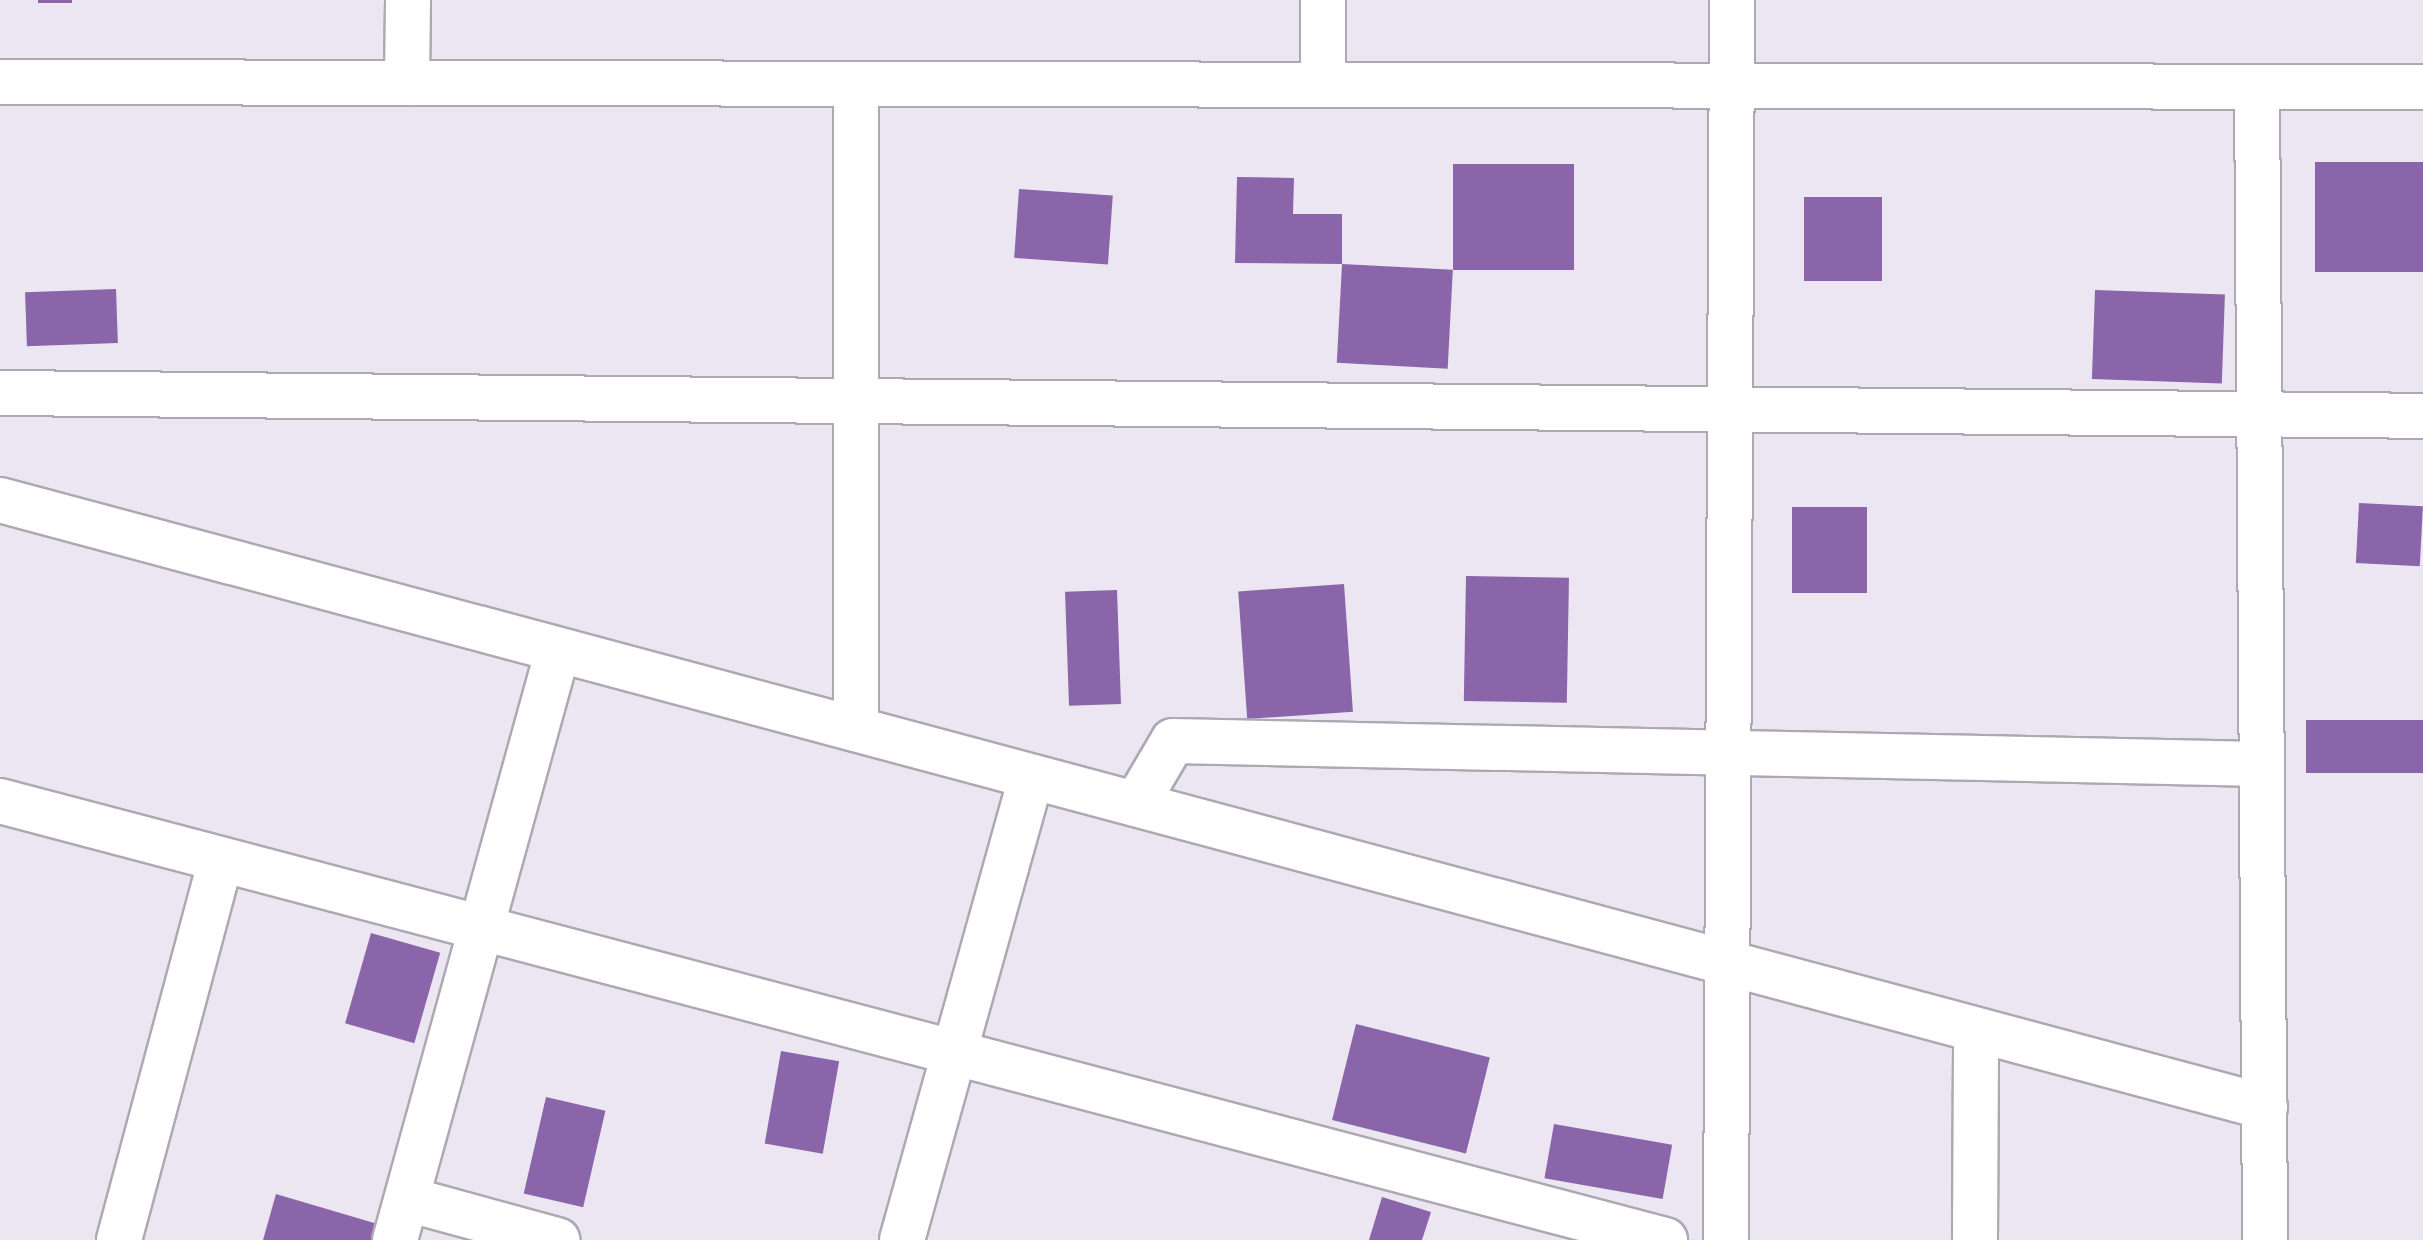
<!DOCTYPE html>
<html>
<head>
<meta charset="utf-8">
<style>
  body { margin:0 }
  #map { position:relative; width:2423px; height:1240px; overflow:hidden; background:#ece6f2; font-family:"Alegreya Sans",sans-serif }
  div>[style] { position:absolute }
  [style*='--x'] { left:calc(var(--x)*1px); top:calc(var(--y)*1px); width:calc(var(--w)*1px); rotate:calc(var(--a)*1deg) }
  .building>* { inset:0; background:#8b65a9; transform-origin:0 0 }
  .roads { filter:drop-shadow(2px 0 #aea8b3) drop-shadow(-2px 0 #aea8b3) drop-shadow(0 2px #aea8b3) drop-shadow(0 -2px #aea8b3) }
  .minor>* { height:44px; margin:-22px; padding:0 22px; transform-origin:22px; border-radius:22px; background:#fff }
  span { translate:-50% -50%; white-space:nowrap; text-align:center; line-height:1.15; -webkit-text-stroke:7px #ece6f2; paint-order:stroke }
</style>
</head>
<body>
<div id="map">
  <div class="building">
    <div style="left:38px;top:0;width:34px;height:3px"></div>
    <div style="left:2423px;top:162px;width:110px;height:108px;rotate:90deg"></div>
    <div style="left:1453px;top:164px;width:121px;height:106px"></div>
    <div style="clip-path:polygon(1237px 177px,1294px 178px,1293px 214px,1342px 214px,1342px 264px,1235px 263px)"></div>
    <div style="left:1019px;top:189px;width:94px;height:69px;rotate:4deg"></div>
    <div style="left:1804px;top:197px;width:78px;height:84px"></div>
    <div style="left:1342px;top:264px;width:111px;height:99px;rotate:3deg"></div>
    <div style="left:116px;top:289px;width:54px;height:91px;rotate:88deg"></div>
    <div style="left:2095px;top:290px;width:130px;height:89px;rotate:2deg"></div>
    <div style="left:2359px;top:503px;width:64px;height:60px;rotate:3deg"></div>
    <div style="left:1792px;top:507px;width:75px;height:86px"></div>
    <div style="left:1466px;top:576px;width:103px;height:125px;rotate:1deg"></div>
    <div style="left:1344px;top:584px;width:128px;height:106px;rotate:86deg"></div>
    <div style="left:1117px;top:590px;width:114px;height:52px;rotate:88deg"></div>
    <div style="left:2423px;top:720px;width:53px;height:117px;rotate:90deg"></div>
    <div style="left:371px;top:933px;width:72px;height:94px;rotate:16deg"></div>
    <div style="left:1356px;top:1024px;width:138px;height:99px;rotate:14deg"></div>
    <div style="left:781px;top:1051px;width:59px;height:94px;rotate:10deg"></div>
    <div style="left:546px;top:1097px;width:61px;height:99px;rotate:13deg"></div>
    <div style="left:1554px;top:1124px;width:120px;height:55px;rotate:10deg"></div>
    <div style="clip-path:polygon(276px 1194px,391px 1228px,388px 1240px,263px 1240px)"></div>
    <div style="clip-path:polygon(1382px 1197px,1431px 1212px,1422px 1240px,1369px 1240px)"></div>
  </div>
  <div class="roads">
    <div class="minor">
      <div style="--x:0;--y:82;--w:2423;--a:0.12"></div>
      <div style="--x:407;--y:83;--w:83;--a:-89.3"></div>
      <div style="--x:856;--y:84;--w:645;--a:90"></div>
      <div style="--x:1323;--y:85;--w:85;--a:-90"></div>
      <div style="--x:2257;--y:87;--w:1153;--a:89.6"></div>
      <div style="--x:0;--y:393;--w:2423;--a:0.54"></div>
      <div style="--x:0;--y:500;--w:2345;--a:15"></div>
      <div style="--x:0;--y:801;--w:1722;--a:14.77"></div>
      <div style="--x:1136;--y:804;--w:73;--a:-59.6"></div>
      <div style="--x:1173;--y:741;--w:1089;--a:1.21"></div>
      <div style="--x:407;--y:1199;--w:156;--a:15.3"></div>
      <div style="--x:119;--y:1240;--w:394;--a:-75"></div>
      <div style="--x:395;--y:1240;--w:612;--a:-74.56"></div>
      <div style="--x:902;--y:1240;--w:481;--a:-74.4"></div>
      <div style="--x:1726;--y:1240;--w:1240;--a:-89.72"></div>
      <div style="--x:1975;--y:1240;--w:210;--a:-89.7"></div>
    </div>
  </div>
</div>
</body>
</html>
